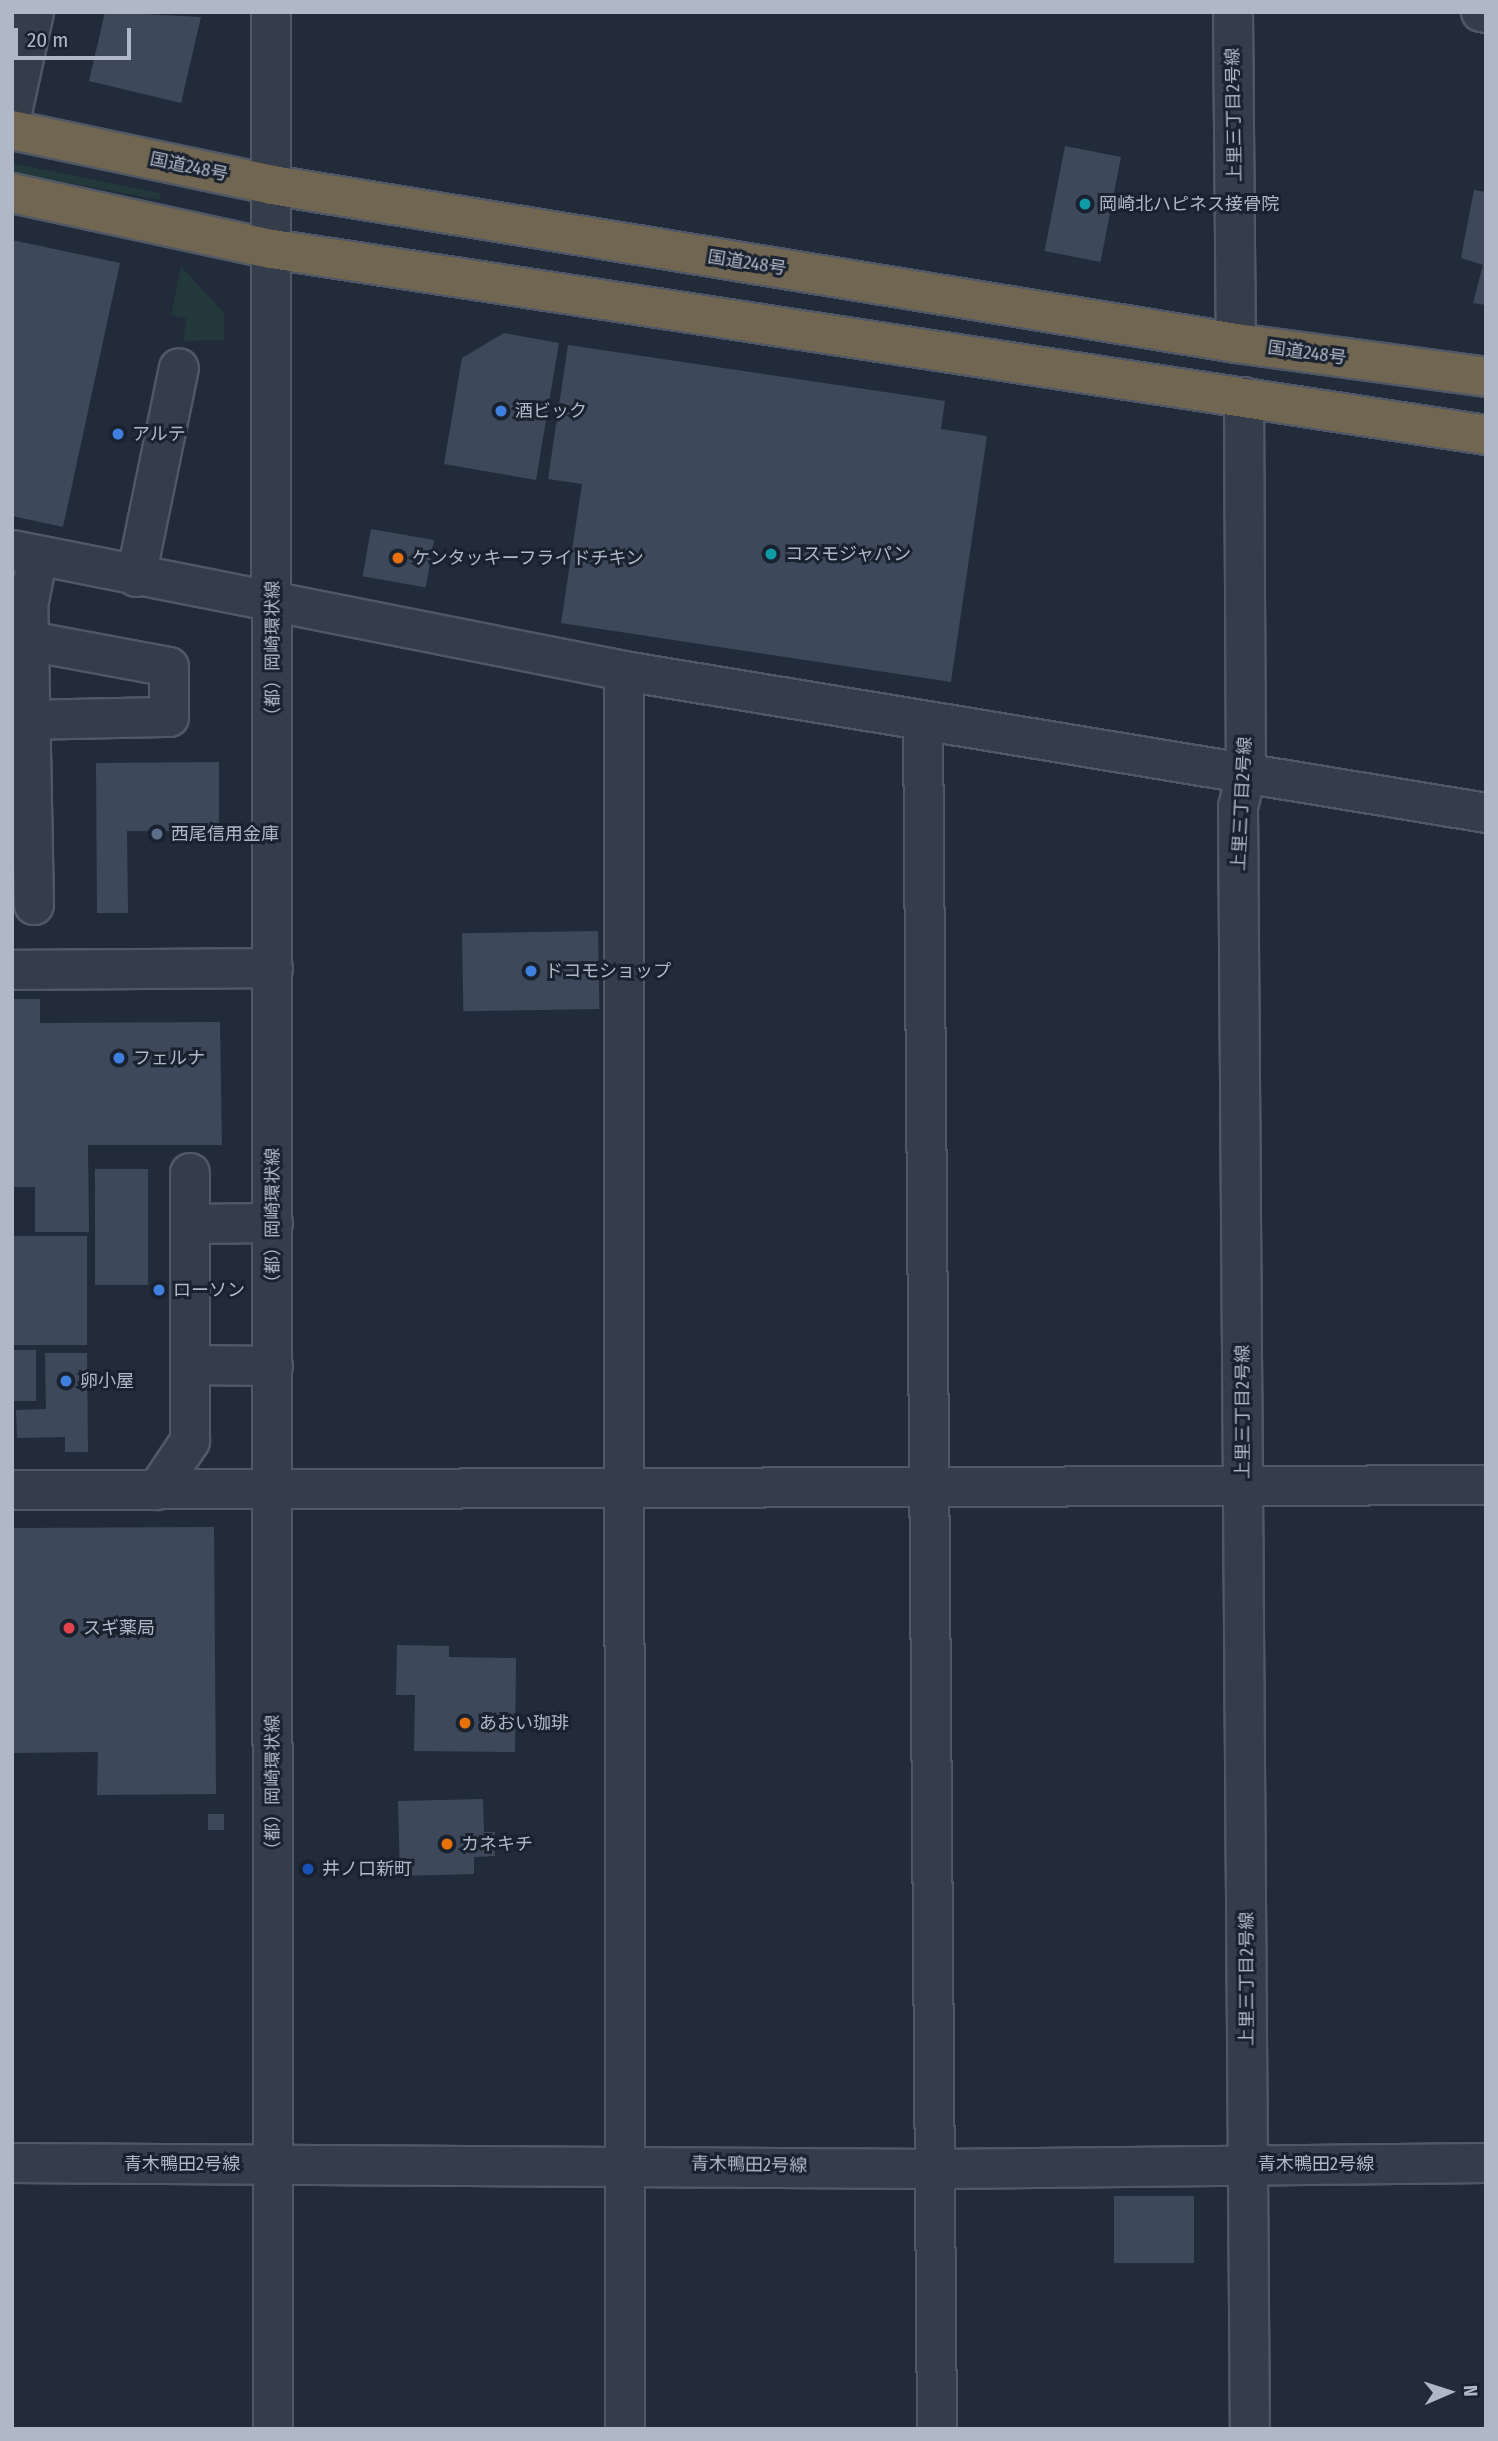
<!DOCTYPE html>
<html>
<head>
<meta charset="utf-8">
<style>
  body { margin:0 }
  #map { position:relative; width:1498px; height:2441px; overflow:hidden; background:#212b3a; font-family:"Fira Sans Condensed","Noto Sans JP",sans-serif }
  div>[style] { position:absolute }
  [style*='--x'] { left:calc(var(--x)*1px); top:calc(var(--y)*1px); width:calc(var(--w)*1px); rotate:calc(var(--a)*1deg) }
  .green>* { inset:0; background:#23383b }
  .building>* { inset:0; background:#3d495a; transform-origin:0 0 }
  .roads { filter:drop-shadow(2px 0 #505865) drop-shadow(-2px 0 #505865) drop-shadow(0 2px #505865) drop-shadow(0 -2px #505865) }
  .minor>* { height:38px; margin:-19px; padding:0 19px; transform-origin:19px; border-radius:19px; background:#353d4b }
  .highway>* { height:38px; margin:-19px; padding:0 19px; transform-origin:19px; border-radius:19px; background:#716651 }
  .dots>* { width:19px; height:19px; translate:-50% -50%; box-sizing:border-box; border:4px solid #1a222f; border-radius:50% }
  span { translate:-50% -50%; white-space:nowrap; text-align:center; line-height:1.15; -webkit-text-stroke:6px #1a222f; paint-order:stroke }
  .street-label { font-size:18px; color:#b0b8c7 }
  .poi-label { font-size:18px; color:#b0b8c7 }
  .left { translate:0 -50%; text-align:left }
  .frame { position:absolute; inset:0; border:14px solid #b0b8c7; pointer-events:none }
  .north { position:absolute; left:1414px; top:2357px; width:70px; height:70px; -webkit-text-stroke:5px #1a222f; paint-order:stroke; rotate:87deg; font-size:19px; font-weight:700; line-height:28px; text-align:center; color:#b0b8c7 }
  .north::after { content:''; display:block; margin:auto; width:24px; height:32px; background:#b0b8c7; clip-path:polygon(50% 0,100% 100%,50% 72%,0 100%) }
  .scale { position:absolute; left:14px; top:28px; width:117px; height:32px; box-sizing:border-box; border:4px solid #b0b8c7; border-top:0; padding-left:9px; font-size:21px; line-height:24px; white-space:nowrap; color:#b0b8c7; -webkit-text-stroke:5px #1a222f; paint-order:stroke }
</style>
</head>
<body>
<div id="map">
  <div class="green">
    <div style="clip-path:polygon(12px 163px,160px 193px,160px 200px,12px 172px)"></div>
    <div style="clip-path:polygon(181px 266px,224px 313px,224px 340px,183px 341px,187px 319px,171px 315px)"></div>
  </div>
  <div class="building">
    <div style="clip-path:polygon(105px 12px,201px 17px,181px 103px,89px 81px)"></div>
    <div style="left:1065px;top:146px;width:57px;height:107px;rotate:11deg"></div>
    <div style="clip-path:polygon(1474px 190px,1486px 192px,1486px 305px,1473px 303px,1483px 265px,1461px 258px)"></div>
    <div style="clip-path:polygon(12px 240px,120px 263px,63px 527px,12px 516px)"></div>
    <div style="clip-path:polygon(504px 333px,559px 343px,536px 480px,444px 464px,462px 358px)"></div>
    <div style="clip-path:polygon(568px 345px,945px 401px,941px 429px,987px 436px,951px 682px,561px 623px,582px 484px,548px 479px)"></div>
    <div style="left:371px;top:529px;width:64px;height:48px;rotate:10deg"></div>
    <div style="clip-path:polygon(219px 762px,219px 831px,127px 831px,128px 913px,97px 913px,96px 763px)"></div>
    <div style="left:598px;top:931px;width:78px;height:136px;rotate:89deg"></div>
    <div style="clip-path:polygon(12px 999px,40px 999px,40px 1023px,220px 1022px,222px 1145px,88px 1145px,89px 1232px,35px 1232px,35px 1187px,12px 1187px)"></div>
    <div style="left:95px;top:1169px;width:53px;height:116px"></div>
    <div style="left:12px;top:1236px;width:75px;height:109px"></div>
    <div style="left:12px;top:1350px;width:24px;height:51px"></div>
    <div style="clip-path:polygon(45px 1353px,87px 1353px,88px 1452px,65px 1452px,65px 1437px,17px 1438px,16px 1410px,46px 1409px)"></div>
    <div style="clip-path:polygon(214px 1527px,216px 1794px,97px 1795px,98px 1752px,12px 1753px,12px 1528px)"></div>
    <div style="clip-path:polygon(397px 1645px,449px 1646px,449px 1657px,516px 1658px,515px 1752px,414px 1751px,415px 1695px,396px 1695px)"></div>
    <div style="clip-path:polygon(483px 1799px,484px 1832px,495px 1832px,495px 1856px,474px 1857px,474px 1874px,400px 1876px,398px 1801px)"></div>
    <div style="left:208px;top:1814px;width:16px;height:16px"></div>
    <div style="left:1114px;top:2196px;width:80px;height:67px"></div>
  </div>
  <div class="roads">
    <div class="minor">
      <div style="--x:271;--y:12;--w:2417;--a:89.95"></div>
      <div style="--x:1233;--y:12;--w:331;--a:89.5"></div>
      <div style="--x:1481;--y:12;--w:5;--a:11"></div>
      <div style="--x:12;--y:113;--w:103;--a:-77.7"></div>
      <div style="--x:1244;--y:397;--w:378;--a:89.7"></div>
      <div style="--x:1246;--y:775;--w:33;--a:104"></div>
      <div style="--x:1238;--y:807;--w:1622;--a:89.58"></div>
      <div style="--x:12;--y:550;--w:624;--a:11.18"></div>
      <div style="--x:624;--y:671;--w:874;--a:9.35"></div>
      <div style="--x:136;--y:577;--w:213;--a:-78.4"></div>
      <div style="--x:29;--y:641;--w:142;--a:10.5"></div>
      <div style="--x:169;--y:667;--w:50;--a:90"></div>
      <div style="--x:169;--y:717;--w:138;--a:178.8"></div>
      <div style="--x:624;--y:671;--w:1758;--a:89.97"></div>
      <div style="--x:923;--y:723;--w:1706;--a:89.53"></div>
      <div style="--x:34;--y:905;--w:299;--a:-91.1"></div>
      <div style="--x:28;--y:606;--w:51;--a:-78.7"></div>
      <div style="--x:12;--y:970;--w:261;--a:-0.4"></div>
      <div style="--x:190;--y:1224;--w:83;--a:-0.7"></div>
      <div style="--x:190;--y:1365;--w:83;--a:0.7"></div>
      <div style="--x:12;--y:1490;--w:1474;--a:-0.19"></div>
      <div style="--x:157;--y:1490;--w:59;--a:-56"></div>
      <div style="--x:190;--y:1441;--w:268;--a:-90"></div>
      <div style="--x:12;--y:2163;--w:924;--a:0.37"></div>
      <div style="--x:936;--y:2169;--w:550;--a:-0.63"></div>
    </div>
    <div class="highway">
      <div style="--x:12;--y:130;--w:266;--a:11.9"></div>
      <div style="--x:272;--y:185;--w:977;--a:9.31"></div>
      <div style="--x:1236;--y:343;--w:252;--a:7.7"></div>
      <div style="--x:12;--y:193;--w:266;--a:12.2"></div>
      <div style="--x:272;--y:249;--w:1228;--a:8.71"></div>
    </div>
  </div>
  <div class="dots">
    <div style="left:1085px;top:204px;background:#0f9aa8"></div>
    <div style="left:501px;top:411px;background:#3f7fe0"></div>
    <div style="left:118px;top:434px;background:#3f7fe0"></div>
    <div style="left:771px;top:554px;background:#0f9aa8"></div>
    <div style="left:398px;top:558px;background:#e8710a"></div>
    <div style="left:157px;top:834px;background:#5c6f8a"></div>
    <div style="left:531px;top:971px;background:#3f7fe0"></div>
    <div style="left:119px;top:1058px;background:#3f7fe0"></div>
    <div style="left:159px;top:1290px;background:#3f7fe0"></div>
    <div style="left:66px;top:1381px;background:#3f7fe0"></div>
    <div style="left:69px;top:1628px;background:#e0444e"></div>
    <div style="left:465px;top:1723px;background:#e8710a"></div>
    <div style="left:447px;top:1844px;background:#e8710a"></div>
    <div style="left:308px;top:1869px;background:#1a4fb4"></div>
  </div>
  <div class="street-label">
    <span style="left:1234px;top:115px;rotate:-91deg">上里三丁目2号線</span>
    <span style="left:189px;top:167px;rotate:12deg">国道248号</span>
    <span style="left:747px;top:263px;rotate:9deg">国道248号</span>
    <span style="left:1307px;top:353px;rotate:8deg">国道248号</span>
    <span style="left:273px;top:653px;rotate:-90deg">（都）岡崎環状線</span>
    <span style="left:1242px;top:804px;rotate:-87deg">上里三丁目2号線</span>
    <span style="left:273px;top:1220px;rotate:-90deg">（都）岡崎環状線</span>
    <span style="left:1243px;top:1412px;rotate:-90deg">上里三丁目2号線</span>
    <span style="left:273px;top:1787px;rotate:-90deg">（都）岡崎環状線</span>
    <span style="left:1247px;top:1979px;rotate:-90deg">上里三丁目2号線</span>
    <span style="left:182px;top:2164px">青木鴨田2号線</span>
    <span style="left:1316px;top:2164px">青木鴨田2号線</span>
    <span style="left:749px;top:2165px;rotate:1deg">青木鴨田2号線</span>
  </div>
  <div class="poi-label">
    <span class="left" style="left:1099px;top:204px">岡崎北ハピネス接骨院</span>
    <span class="left" style="left:515px;top:411px">酒ビック</span>
    <span class="left" style="left:132px;top:434px">アルテ</span>
    <span class="left" style="left:785px;top:554px">コスモジャパン</span>
    <span class="left" style="left:412px;top:558px">ケンタッキーフライドチキン</span>
    <span class="left" style="left:171px;top:834px">西尾信用金庫</span>
    <span class="left" style="left:545px;top:971px">ドコモショップ</span>
    <span class="left" style="left:133px;top:1058px">フェルナ</span>
    <span class="left" style="left:173px;top:1290px">ローソン</span>
    <span class="left" style="left:80px;top:1381px">卵小屋</span>
    <span class="left" style="left:83px;top:1628px">スギ薬局</span>
    <span class="left" style="left:479px;top:1723px">あおい珈琲</span>
    <span class="left" style="left:461px;top:1844px">カネキチ</span>
    <span class="left" style="left:322px;top:1869px">井ノ口新町</span>
  </div>
  <div class="frame"></div>
  <div class="north">N</div>
  <div class="scale">20 m</div>
</div>
</body>
</html>
